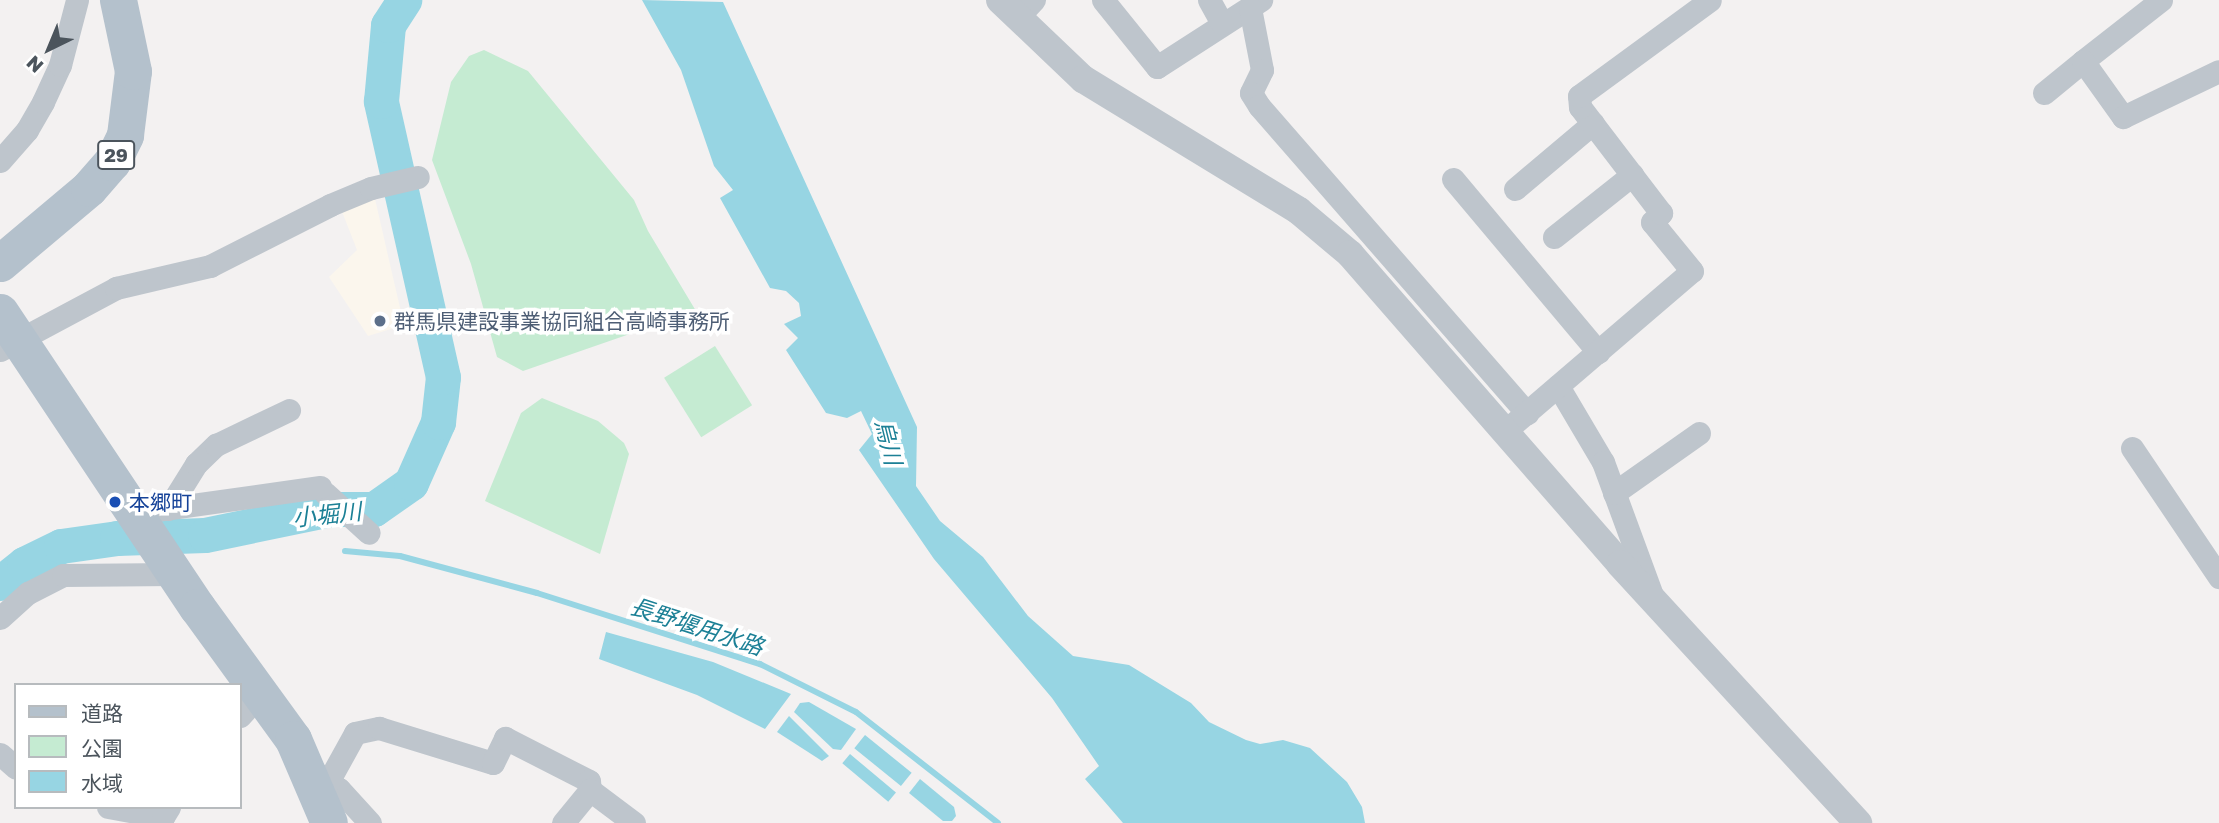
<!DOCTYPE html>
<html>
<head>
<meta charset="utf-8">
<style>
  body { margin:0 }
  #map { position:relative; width:2219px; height:823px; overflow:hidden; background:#f3f1f1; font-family:"Golos Text","Noto Sans JP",sans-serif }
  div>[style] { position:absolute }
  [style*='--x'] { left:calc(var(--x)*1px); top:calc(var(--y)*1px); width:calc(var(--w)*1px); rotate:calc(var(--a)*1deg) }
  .commercial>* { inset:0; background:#fbf6ed }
  .green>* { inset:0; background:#c5ebd2; transform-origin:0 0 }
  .water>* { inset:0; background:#97d5e3; transform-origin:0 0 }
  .stream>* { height:6px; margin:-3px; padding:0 3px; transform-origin:3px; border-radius:3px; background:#97d5e3 }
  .river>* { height:35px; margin:-17.5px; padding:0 17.5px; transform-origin:17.5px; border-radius:17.5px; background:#97d5e3 }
  .minor>* { height:23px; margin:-11.5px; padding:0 11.5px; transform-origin:11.5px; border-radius:11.5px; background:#bec5cc }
  .tertiary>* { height:28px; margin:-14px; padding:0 14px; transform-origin:14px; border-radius:14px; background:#bec5cc }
  .primary>* { height:37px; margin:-18.5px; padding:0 18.5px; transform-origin:18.5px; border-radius:18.5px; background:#b4c1cc }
  .dots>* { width:19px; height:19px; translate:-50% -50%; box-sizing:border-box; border:4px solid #fff; border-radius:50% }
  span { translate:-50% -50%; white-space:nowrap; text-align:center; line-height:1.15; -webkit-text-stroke:7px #fff; paint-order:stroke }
  .shield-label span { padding:2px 5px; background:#fff; border:2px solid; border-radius:5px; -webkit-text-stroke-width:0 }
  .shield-label { font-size:19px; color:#4b545c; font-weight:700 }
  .service-label { font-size:21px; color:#4e5e75 }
  .left { translate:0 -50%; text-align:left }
  .transit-label { font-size:21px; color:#164399 }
  .water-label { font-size:23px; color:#1c8096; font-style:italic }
  .legend { position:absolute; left:14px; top:683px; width:228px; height:126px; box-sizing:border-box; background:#fff; border:2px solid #b7bbbe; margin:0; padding:9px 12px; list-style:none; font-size:21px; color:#4b545c }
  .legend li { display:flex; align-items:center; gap:14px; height:35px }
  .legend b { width:35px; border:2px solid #b7bbbe }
  .north { position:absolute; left:14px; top:14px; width:70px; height:70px; -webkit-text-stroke:5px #fff; paint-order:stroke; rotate:223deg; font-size:19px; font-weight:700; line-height:28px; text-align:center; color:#4b545c }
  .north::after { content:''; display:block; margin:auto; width:24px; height:32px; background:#4b545c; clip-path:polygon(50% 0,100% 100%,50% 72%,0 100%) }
</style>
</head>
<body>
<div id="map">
  <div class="commercial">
    <div style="clip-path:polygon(375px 199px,404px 325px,368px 336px,329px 277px,357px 250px,341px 209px)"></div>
  </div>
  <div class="green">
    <div style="clip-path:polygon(484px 50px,528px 71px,634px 200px,648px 231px,696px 311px,523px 371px,497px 357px,471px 264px,432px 160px,451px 82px,469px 56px)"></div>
    <div style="left:715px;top:346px;width:70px;height:60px;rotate:58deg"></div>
    <div style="clip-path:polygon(542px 398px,598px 421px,624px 443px,629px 454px,600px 554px,485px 501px,521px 413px)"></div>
  </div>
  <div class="water">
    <div style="clip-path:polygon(642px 0,723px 2px,917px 427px,916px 486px,940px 521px,983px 557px,1028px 616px,1073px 656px,1129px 665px,1191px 703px,1209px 722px,1246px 740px,1260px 744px,1283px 740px,1310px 748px,1347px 782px,1362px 807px,1365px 823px,1123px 823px,1085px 779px,1099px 766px,1052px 698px,934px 559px,859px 450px,872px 434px,861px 411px,847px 418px,826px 413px,786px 350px,798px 338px,784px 324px,801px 316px,799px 303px,786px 291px,770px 288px,720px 198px,733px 190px,714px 166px,681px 70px)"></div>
    <div style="clip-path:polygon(606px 632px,713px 662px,791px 694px,765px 729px,697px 695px,599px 659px)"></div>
    <div style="clip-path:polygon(809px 702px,856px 729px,841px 750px,833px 749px,794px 712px,800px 703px)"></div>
    <div style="clip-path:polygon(789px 716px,829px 756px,822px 761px,777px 732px)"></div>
    <div style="left:865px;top:735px;width:60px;height:17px;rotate:39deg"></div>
    <div style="left:850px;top:754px;width:60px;height:12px;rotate:40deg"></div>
    <div style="clip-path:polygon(920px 779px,954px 807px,956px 816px,952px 821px,943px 821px,909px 793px)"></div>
  </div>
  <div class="stream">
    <div style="--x:345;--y:551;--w:55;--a:5.2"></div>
    <div style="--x:400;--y:556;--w:142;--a:15.1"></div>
    <div style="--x:537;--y:593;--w:234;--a:17.7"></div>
    <div style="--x:760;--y:664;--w:107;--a:26.6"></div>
    <div style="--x:856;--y:712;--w:180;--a:38"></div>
  </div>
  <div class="river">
    <div style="--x:0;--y:583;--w:31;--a:-38"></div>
    <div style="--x:24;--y:564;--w:41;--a:-25.9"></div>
    <div style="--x:61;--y:546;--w:57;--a:-8.1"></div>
    <div style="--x:117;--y:538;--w:88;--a:-2"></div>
    <div style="--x:205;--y:535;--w:129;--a:-11.7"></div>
    <div style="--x:331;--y:509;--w:43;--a:0"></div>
    <div style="--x:374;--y:509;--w:45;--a:-35.1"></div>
    <div style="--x:411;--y:483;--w:67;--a:-66.1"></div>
    <div style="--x:438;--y:422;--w:45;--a:-83.7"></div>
    <div style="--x:443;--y:377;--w:283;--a:-102.7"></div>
    <div style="--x:381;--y:101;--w:76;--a:-84.7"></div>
    <div style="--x:388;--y:25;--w:30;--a:-57"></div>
  </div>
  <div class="minor">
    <div style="--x:1103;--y:0;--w:86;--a:51.1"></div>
    <div style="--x:1157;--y:67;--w:124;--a:-32.8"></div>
    <div style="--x:1209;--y:0;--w:26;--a:61"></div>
    <div style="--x:1250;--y:8;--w:63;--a:79"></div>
    <div style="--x:1262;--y:70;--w:25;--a:116"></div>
    <div style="--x:1251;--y:93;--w:15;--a:58"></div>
    <div style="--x:1259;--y:106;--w:408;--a:48.9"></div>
    <div style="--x:1017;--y:18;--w:25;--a:-47"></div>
    <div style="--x:2083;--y:61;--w:99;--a:-38"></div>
    <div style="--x:2044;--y:93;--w:50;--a:-39.4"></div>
    <div style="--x:2083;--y:61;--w:69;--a:54.5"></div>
    <div style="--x:2123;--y:117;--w:106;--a:-25.6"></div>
    <div style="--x:0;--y:161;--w:41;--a:-48.9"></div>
    <div style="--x:27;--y:130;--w:32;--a:-60"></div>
    <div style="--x:43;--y:102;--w:41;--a:-65.3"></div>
    <div style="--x:60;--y:65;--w:67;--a:-75.3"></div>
    <div style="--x:1453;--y:179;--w:226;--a:50"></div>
    <div style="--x:1515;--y:189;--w:102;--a:-40.2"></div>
    <div style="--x:1554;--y:237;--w:100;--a:-38.5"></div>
    <div style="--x:0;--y:350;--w:132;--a:-28.1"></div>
    <div style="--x:116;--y:288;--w:97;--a:-13.2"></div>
    <div style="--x:210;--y:266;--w:135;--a:-26.9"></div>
    <div style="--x:330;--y:205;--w:44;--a:-22.5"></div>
    <div style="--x:371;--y:188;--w:48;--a:-13.2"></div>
    <div style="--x:1558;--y:386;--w:88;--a:59.4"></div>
    <div style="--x:1603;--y:462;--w:142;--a:69.8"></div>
    <div style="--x:1505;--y:431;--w:246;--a:-40.6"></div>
    <div style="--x:1692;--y:271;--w:63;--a:-129.2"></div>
    <div style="--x:1652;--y:222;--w:13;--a:-45"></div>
    <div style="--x:1661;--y:213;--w:133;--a:-127.4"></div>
    <div style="--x:1580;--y:107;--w:11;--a:-95"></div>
    <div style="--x:1579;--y:96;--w:162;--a:-36.2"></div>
    <div style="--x:2132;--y:448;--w:156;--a:56"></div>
    <div style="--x:325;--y:493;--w:59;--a:42.3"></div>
    <div style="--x:1614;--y:493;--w:104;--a:-35.2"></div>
    <div style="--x:168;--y:509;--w:53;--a:-58.1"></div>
    <div style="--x:196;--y:464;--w:28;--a:-44"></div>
    <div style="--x:216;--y:445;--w:81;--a:-25.6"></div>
    <div style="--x:135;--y:513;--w:187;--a:-8"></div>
    <div style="--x:0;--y:618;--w:38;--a:-42"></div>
    <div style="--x:28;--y:593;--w:39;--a:-27"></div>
    <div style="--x:63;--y:575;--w:111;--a:-0.5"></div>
    <div style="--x:240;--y:716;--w:30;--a:-48"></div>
    <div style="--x:0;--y:754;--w:21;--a:41"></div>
    <div style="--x:316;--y:773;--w:28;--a:35"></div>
    <div style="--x:339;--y:789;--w:46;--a:47.6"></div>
    <div style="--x:328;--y:782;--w:56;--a:-61.1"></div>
    <div style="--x:355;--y:733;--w:25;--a:-12"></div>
    <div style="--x:379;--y:728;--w:119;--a:17.1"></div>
    <div style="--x:493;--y:763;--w:28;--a:-64"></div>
    <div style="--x:505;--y:738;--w:94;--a:27.1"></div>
    <div style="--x:589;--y:781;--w:9;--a:84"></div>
    <div style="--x:108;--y:807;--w:56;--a:10.3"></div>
    <div style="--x:163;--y:817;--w:12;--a:-59"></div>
    <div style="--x:563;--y:823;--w:43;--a:-50.7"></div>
    <div style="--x:590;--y:790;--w:55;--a:36.9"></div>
  </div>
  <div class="tertiary">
    <div style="--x:1000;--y:0;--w:115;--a:43.6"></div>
    <div style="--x:1083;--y:79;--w:253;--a:31.4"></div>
    <div style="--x:1299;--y:211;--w:67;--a:40.1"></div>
    <div style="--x:1350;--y:254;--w:411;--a:48.9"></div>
    <div style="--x:1620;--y:564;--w:352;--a:47.4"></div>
  </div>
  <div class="primary">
    <div style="--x:0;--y:263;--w:116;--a:-40.1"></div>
    <div style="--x:89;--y:188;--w:35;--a:-49"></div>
    <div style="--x:112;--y:162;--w:30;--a:-64"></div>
    <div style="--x:125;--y:135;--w:64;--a:-82.9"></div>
    <div style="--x:133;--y:71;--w:73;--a:-101.9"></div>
    <div style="--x:0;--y:312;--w:355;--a:56.3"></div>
    <div style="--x:197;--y:607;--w:163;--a:54"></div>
    <div style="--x:293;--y:739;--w:91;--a:66.8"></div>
  </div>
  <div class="dots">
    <div style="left:380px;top:321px;background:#5c6f8a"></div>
    <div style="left:115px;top:502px;background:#1a4fb4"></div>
  </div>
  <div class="shield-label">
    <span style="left:116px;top:155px">29</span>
  </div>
  <div class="service-label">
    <span class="left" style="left:394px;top:321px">群馬県建設事業協同組合高崎事務所</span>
  </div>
  <div class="transit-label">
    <span class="left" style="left:129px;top:502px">本郷町</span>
  </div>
  <div class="water-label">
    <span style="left:889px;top:442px;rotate:76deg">烏川</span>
    <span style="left:327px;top:514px;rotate:-6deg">小堀川</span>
    <span style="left:697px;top:626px;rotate:18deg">長野堰用水路</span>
  </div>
  <ul class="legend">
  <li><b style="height:9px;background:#b4c1cc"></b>道路</li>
  <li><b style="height:19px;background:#c5ebd2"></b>公園</li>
  <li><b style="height:19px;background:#97d5e3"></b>水域</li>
  </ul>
  <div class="north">N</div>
</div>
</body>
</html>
